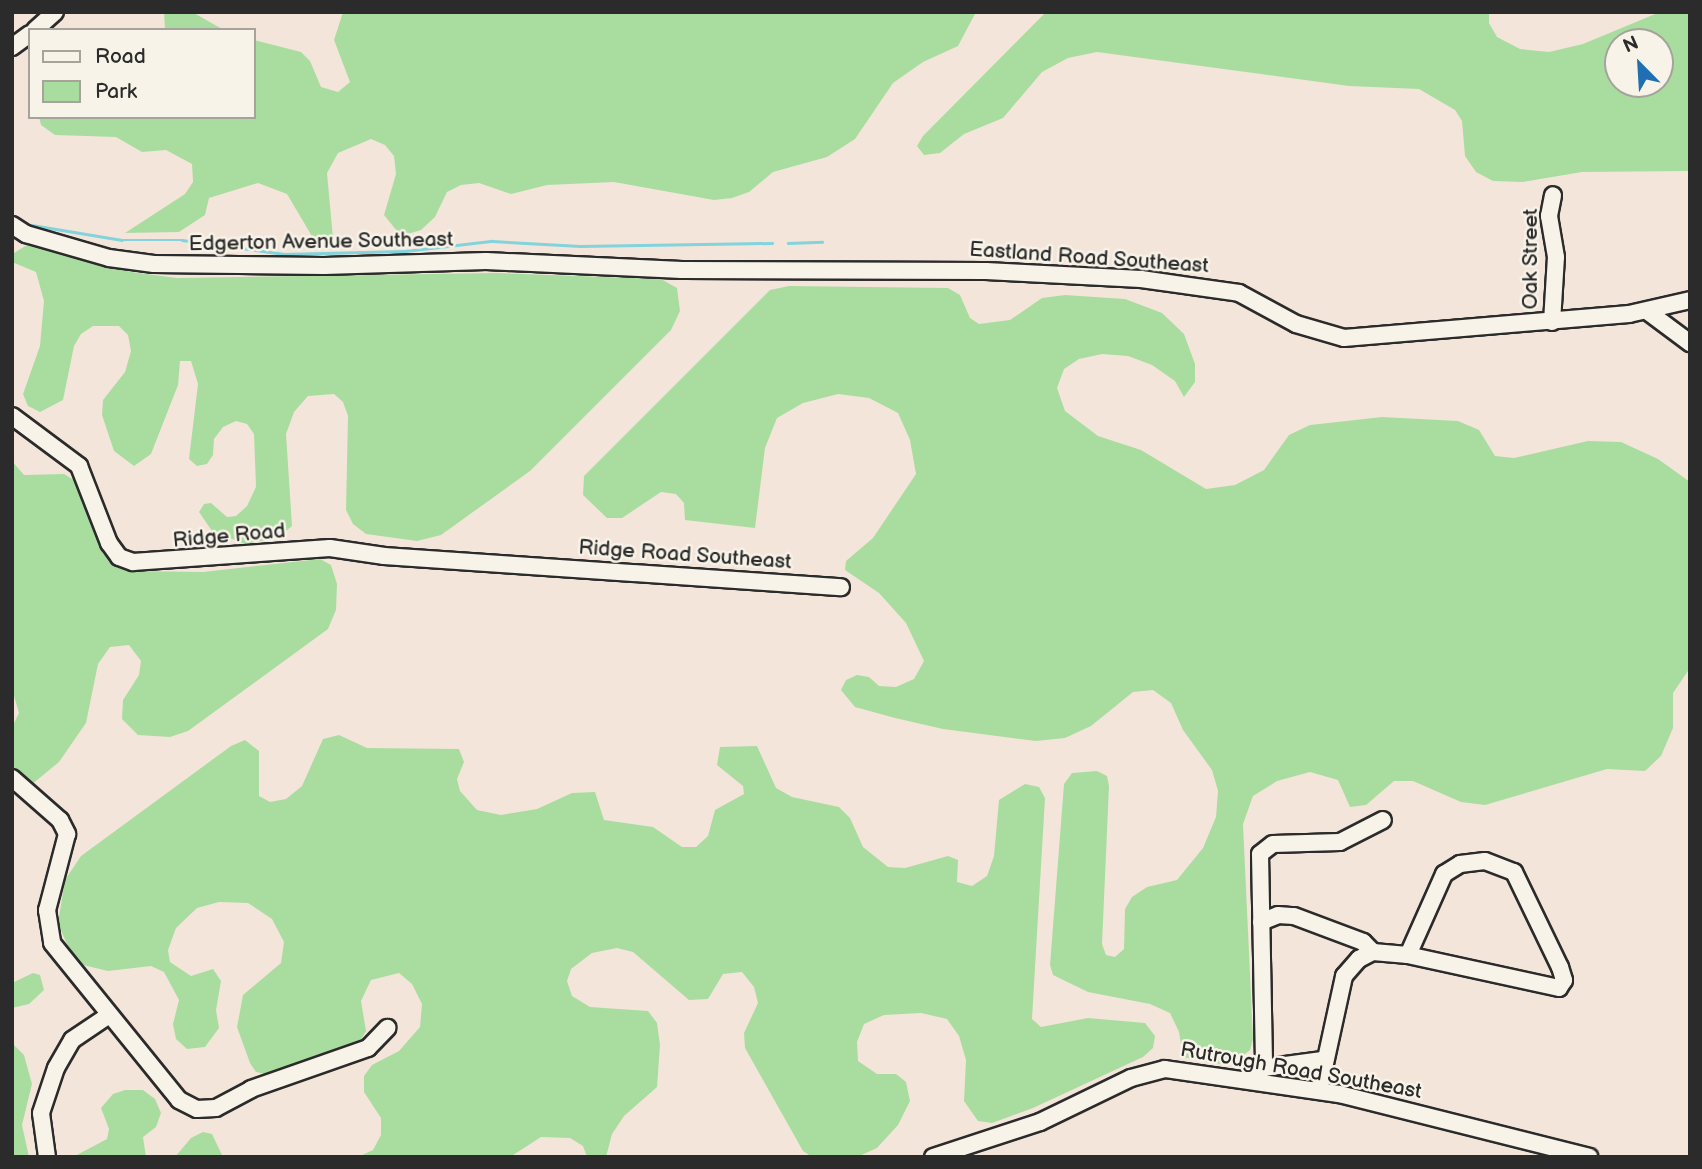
<!DOCTYPE html>
<html>
<head>
<meta charset="utf-8">
<style>
  body { margin:0 }
  #map { position:relative; width:1702px; height:1169px; overflow:hidden; background:#f4e5db; font-family:"Balsamiq Sans",sans-serif }
  div>[style] { position:absolute }
  [style*='--x'] { left:calc(var(--x)*1px); top:calc(var(--y)*1px); width:calc(var(--w)*1px); rotate:calc(var(--a)*1deg) }
  .green>* { inset:0; background:#a9dd9f }
  .stream>* { height:2.5px; margin:-1.25px; padding:0 1.25px; transform-origin:1.25px; border-radius:1.25px; background:#82d3dc }
  .roads { filter:drop-shadow(2px 0 #2b2b2b) drop-shadow(-2px 0 #2b2b2b) drop-shadow(0 2px #2b2b2b) drop-shadow(0 -2px #2b2b2b) }
  .minor>* { height:16px; margin:-8px; padding:0 8px; transform-origin:8px; border-radius:8px; background:#f7f3e8 }
  span { translate:-50% -50%; white-space:nowrap; text-align:center; line-height:1.15; -webkit-text-stroke:5px #f7f3e8; paint-order:stroke }
  .street-label { font-size:21px; color:#2b2b2b }
  .frame { position:absolute; inset:0; border:14px solid #2b2b2b; pointer-events:none }
  .legend { position:absolute; left:28px; top:28px; width:228px; height:91px; box-sizing:border-box; background:#f7f3e8; border:2px solid #a5a39c; margin:0; padding:9px 12px; list-style:none; font-size:21px; color:#2b2b2b }
  .legend li { display:flex; align-items:center; gap:14px; height:35px }
  .legend b { width:35px; border:2px solid #a5a39c }
  .north { position:absolute; left:1604px; top:28px; width:70px; height:70px; box-sizing:border-box; background:#f7f3e8; border:2px solid #a5a39c; border-radius:50%; rotate:336deg; font-size:19px; font-weight:700; line-height:28px; text-align:center; color:#2b2b2b }
  .north::after { content:''; display:block; margin:auto; width:24px; height:32px; background:#1f6fb2; clip-path:polygon(50% 0,100% 100%,50% 72%,0 100%) }
</style>
</head>
<body>
<div id="map">
  <div class="green">
    <div style="clip-path:polygon(164px 12px,192px 12px,224px 30px,165px 30px)"></div>
    <div style="clip-path:polygon(343px 12px,976px 12px,958px 46px,923px 62px,893px 83px,855px 139px,827px 157px,773px 172px,749px 192px,732px 198px,714px 200px,614px 182px,547px 185px,511px 194px,479px 183px,461px 185px,447px 192px,435px 217px,421px 230px,401px 236px,384px 215px,396px 174px,394px 156px,385px 145px,371px 139px,338px 153px,327px 173px,333px 238px,313px 238px,287px 194px,258px 183px,209px 198px,205px 215px,179px 232px,125px 233px,185px 194px,193px 182px,192px 164px,166px 150px,142px 152px,116px 137px,55px 135px,41px 125px,39px 117px,254px 117px,254px 40px,301px 52px,310px 61px,321px 87px,338px 92px,350px 82px,334px 40px)"></div>
    <div style="clip-path:polygon(evenodd,1046px 12px,1489px 12px,1489px 23px,1497px 37px,1520px 49px,1549px 52px,1583px 44px,1660px 12px,1690px 12px,1690px 171px,1582px 172px,1523px 182px,1493px 181px,1476px 172px,1465px 156px,1462px 121px,1455px 110px,1419px 89px,1349px 86px,1097px 52px,1068px 58px,1042px 72px,1003px 118px,964px 134px,940px 153px,924px 155px,917px 146px,923px 136px,1046px 12px,1660px 42px,1660px 84px,1618px 84px,1618px 42px,1660px 42px)"></div>
    <div style="clip-path:polygon(27px 245px,131px 272px,177px 278px,496px 273px,661px 279px,677px 288px,680px 311px,671px 330px,530px 471px,441px 535px,417px 541px,366px 534px,353px 524px,346px 510px,348px 416px,343px 402px,334px 394px,308px 396px,294px 412px,286px 434px,292px 526px,279px 537px,245px 544px,212px 531px,199px 512px,204px 504px,211px 503px,227px 517px,236px 516px,247px 506px,256px 487px,254px 434px,247px 424px,236px 421px,223px 427px,214px 439px,213px 455px,207px 464px,197px 466px,189px 459px,198px 384px,191px 361px,180px 361px,178px 385px,151px 454px,134px 466px,114px 451px,102px 415px,103px 400px,125px 372px,131px 351px,128px 335px,119px 326px,93px 326px,81px 334px,74px 346px,63px 400px,40px 412px,28px 406px,23px 394px,40px 346px,44px 301px,36px 272px,12px 262px,14px 253px)"></div>
    <div style="clip-path:polygon(789px 286px,948px 288px,960px 295px,970px 318px,979px 324px,1010px 320px,1042px 298px,1065px 295px,1125px 299px,1162px 313px,1184px 334px,1195px 364px,1195px 382px,1184px 397px,1175px 381px,1152px 365px,1128px 356px,1102px 354px,1079px 359px,1064px 369px,1057px 388px,1065px 411px,1098px 436px,1141px 450px,1206px 489px,1235px 485px,1264px 470px,1289px 435px,1310px 425px,1382px 417px,1458px 421px,1479px 430px,1495px 456px,1514px 458px,1588px 441px,1621px 442px,1658px 459px,1690px 482px,1690px 668px,1673px 693px,1673px 728px,1661px 756px,1645px 771px,1607px 769px,1485px 805px,1461px 802px,1413px 781px,1394px 781px,1366px 805px,1350px 807px,1338px 780px,1310px 772px,1277px 781px,1253px 796px,1243px 824px,1253px 1039px,1250px 1050px,1239px 1059px,1220px 1064px,1183px 1057px,1179px 1032px,1170px 1013px,1150px 1004px,1088px 992px,1053px 975px,1050px 965px,1064px 784px,1072px 773px,1097px 771px,1107px 776px,1109px 786px,1102px 944px,1106px 955px,1115px 957px,1124px 949px,1125px 909px,1132px 897px,1147px 887px,1177px 880px,1203px 848px,1216px 817px,1218px 791px,1212px 770px,1183px 730px,1171px 703px,1153px 690px,1133px 692px,1091px 726px,1065px 738px,1036px 741px,943px 729px,895px 718px,855px 707px,841px 690px,846px 680px,857px 675px,869px 677px,879px 686px,896px 687px,914px 679px,924px 661px,906px 623px,879px 593px,845px 570px,846px 561px,873px 538px,916px 474px,910px 440px,898px 413px,869px 398px,838px 394px,803px 403px,777px 418px,765px 448px,755px 528px,685px 520px,684px 503px,676px 494px,661px 492px,622px 518px,607px 518px,583px 495px,584px 476px,770px 290px)"></div>
    <div style="clip-path:polygon(12px 461px,24px 475px,64px 474px,74px 480px,103px 554px,131px 571px,203px 572px,320px 559px,331px 565px,337px 584px,336px 610px,328px 629px,188px 731px,170px 737px,138px 735px,122px 719px,123px 700px,139px 675px,141px 661px,129px 645px,110px 647px,98px 664px,86px 723px,59px 762px,31px 785px,12px 769px,12px 727px,19px 713px,12px 689px)"></div>
    <div style="clip-path:polygon(339px 735px,367px 748px,459px 749px,464px 762px,457px 779px,460px 791px,477px 810px,501px 815px,537px 809px,572px 793px,595px 792px,604px 820px,653px 827px,682px 847px,696px 847px,708px 836px,715px 810px,744px 794px,743px 786px,717px 765px,720px 747px,757px 746px,776px 788px,792px 797px,839px 807px,850px 818px,863px 847px,888px 867px,905px 868px,948px 856px,958px 860px,957px 882px,972px 886px,987px 876px,994px 856px,999px 800px,1025px 784px,1039px 787px,1045px 798px,1032px 1019px,1041px 1027px,1088px 1018px,1145px 1023px,1155px 1036px,1153px 1048px,1143px 1057px,1033px 1108px,992px 1123px,978px 1121px,964px 1101px,966px 1060px,959px 1036px,947px 1019px,921px 1013px,884px 1015px,864px 1024px,857px 1042px,858px 1061px,877px 1074px,896px 1074px,906px 1082px,910px 1101px,898px 1125px,877px 1148px,857px 1157px,812px 1157px,803px 1151px,745px 1048px,744px 1033px,758px 1003px,754px 987px,742px 972px,723px 974px,708px 999px,689px 1000px,633px 952px,617px 948px,592px 953px,571px 969px,567px 981px,572px 996px,590px 1007px,648px 1011px,657px 1023px,660px 1045px,657px 1087px,624px 1116px,612px 1134px,606px 1157px,587px 1157px,583px 1146px,570px 1138px,541px 1137px,510px 1157px,358px 1157px,373px 1150px,381px 1135px,381px 1118px,364px 1092px,364px 1076px,372px 1065px,399px 1051px,420px 1027px,422px 1004px,412px 984px,399px 973px,371px 980px,361px 1001px,366px 1031px,360px 1041px,265px 1074px,256px 1072px,250px 1063px,237px 1027px,243px 995px,281px 963px,284px 942px,272px 919px,248px 903px,219px 902px,197px 908px,176px 928px,168px 950px,170px 962px,191px 976px,213px 969px,221px 981px,216px 1010px,219px 1028px,205px 1047px,187px 1049px,176px 1039px,173px 1024px,179px 1000px,164px 972px,151px 966px,108px 971px,83px 965px,71px 954px,58px 923px,65px 880px,81px 856px,231px 746px,245px 740px,259px 751px,259px 796px,270px 802px,286px 799px,302px 786px,323px 739px)"></div>
    <div style="clip-path:polygon(33px 973px,40px 975px,44px 990px,29px 1004px,12px 1008px,12px 983px)"></div>
    <div style="clip-path:polygon(12px 1043px,24px 1055px,32px 1084px,22px 1125px,29px 1157px,12px 1157px)"></div>
    <div style="clip-path:polygon(125px 1090px,143px 1090px,155px 1099px,161px 1113px,156px 1127px,143px 1137px,146px 1157px,73px 1157px,107px 1139px,109px 1129px,101px 1108px,113px 1094px)"></div>
    <div style="clip-path:polygon(203px 1132px,212px 1134px,223px 1157px,175px 1157px,191px 1138px)"></div>
  </div>
  <div class="stream">
    <div style="--x:32;--y:225;--w:91;--a:9.5"></div>
    <div style="--x:122;--y:240;--w:60;--a:0"></div>
    <div style="--x:182;--y:240;--w:103;--a:7.8"></div>
    <div style="--x:284;--y:254;--w:121;--a:-1.4"></div>
    <div style="--x:405;--y:251;--w:88;--a:-6.6"></div>
    <div style="--x:492;--y:241;--w:88;--a:3.3"></div>
    <div style="--x:580;--y:246;--w:192;--a:-0.9"></div>
    <div style="--x:788;--y:243;--w:34;--a:-2"></div>
  </div>
  <div class="roads">
    <div class="minor">
      <div style="--x:35;--y:30;--w:27;--a:-42"></div>
      <div style="--x:12;--y:47;--w:22;--a:-36"></div>
      <div style="--x:12;--y:225;--w:17;--a:33"></div>
      <div style="--x:26;--y:234;--w:86;--a:16.1"></div>
      <div style="--x:109;--y:258;--w:45;--a:7.6"></div>
      <div style="--x:154;--y:264;--w:170;--a:0.7"></div>
      <div style="--x:324;--y:266;--w:162;--a:-1.8"></div>
      <div style="--x:486;--y:261;--w:196;--a:2.6"></div>
      <div style="--x:682;--y:270;--w:304;--a:0.2"></div>
      <div style="--x:986;--y:271;--w:155;--a:3"></div>
      <div style="--x:1141;--y:279;--w:99;--a:8.1"></div>
      <div style="--x:1239;--y:293;--w:65;--a:28.5"></div>
      <div style="--x:1296;--y:324;--w:50;--a:16.3"></div>
      <div style="--x:1344;--y:338;--w:286;--a:-4.8"></div>
      <div style="--x:1629;--y:314;--w:63;--a:-12.9"></div>
      <div style="--x:1647;--y:311;--w:54;--a:36.7"></div>
      <div style="--x:1552;--y:322;--w:65;--a:-86.5"></div>
      <div style="--x:1556;--y:257;--w:42;--a:-99.7"></div>
      <div style="--x:1549;--y:216;--w:21;--a:-79"></div>
      <div style="--x:12;--y:416;--w:84;--a:36.7"></div>
      <div style="--x:79;--y:466;--w:83;--a:68.7"></div>
      <div style="--x:109;--y:543;--w:17;--a:54"></div>
      <div style="--x:119;--y:557;--w:15;--a:20"></div>
      <div style="--x:133;--y:562;--w:197;--a:-4.1"></div>
      <div style="--x:330;--y:548;--w:55;--a:8.4"></div>
      <div style="--x:384;--y:556;--w:458;--a:3.9"></div>
      <div style="--x:12;--y:778;--w:64;--a:41.2"></div>
      <div style="--x:60;--y:820;--w:16;--a:63"></div>
      <div style="--x:67;--y:834;--w:79;--a:104.7"></div>
      <div style="--x:47;--y:910;--w:33;--a:81"></div>
      <div style="--x:52;--y:943;--w:202;--a:51"></div>
      <div style="--x:179;--y:1100;--w:20;--a:27"></div>
      <div style="--x:197;--y:1109;--w:19;--a:-3"></div>
      <div style="--x:216;--y:1108;--w:40;--a:-28"></div>
      <div style="--x:251;--y:1089;--w:124;--a:-19.3"></div>
      <div style="--x:368;--y:1048;--w:28;--a:-46"></div>
      <div style="--x:1485;--y:861;--w:31;--a:21"></div>
      <div style="--x:1514;--y:872;--w:106;--a:64.2"></div>
      <div style="--x:1560;--y:967;--w:14;--a:73"></div>
      <div style="--x:1564;--y:980;--w:9;--a:122"></div>
      <div style="--x:1559;--y:988;--w:155;--a:-167.7"></div>
      <div style="--x:1408;--y:955;--w:89;--a:-66"></div>
      <div style="--x:1444;--y:874;--w:19;--a:-32"></div>
      <div style="--x:1460;--y:864;--w:25;--a:-7"></div>
      <div style="--x:1261;--y:922;--w:18;--a:-22"></div>
      <div style="--x:1278;--y:915;--w:16;--a:4"></div>
      <div style="--x:1294;--y:916;--w:74;--a:20.6"></div>
      <div style="--x:1363;--y:942;--w:14;--a:45"></div>
      <div style="--x:1263;--y:1068;--w:60;--a:-7.7"></div>
      <div style="--x:1257;--y:1081;--w:20;--a:-70"></div>
      <div style="--x:1264;--y:1062;--w:208;--a:-91.1"></div>
      <div style="--x:1260;--y:854;--w:16;--a:-38"></div>
      <div style="--x:1273;--y:844;--w:67;--a:-1.7"></div>
      <div style="--x:1340;--y:842;--w:48;--a:-27.1"></div>
      <div style="--x:1319;--y:1091;--w:118;--a:-77.7"></div>
      <div style="--x:1344;--y:976;--w:23;--a:-49"></div>
      <div style="--x:1359;--y:959;--w:16;--a:-27"></div>
      <div style="--x:1373;--y:952;--w:35;--a:5"></div>
      <div style="--x:47;--y:1157;--w:44;--a:-97.8"></div>
      <div style="--x:41;--y:1113;--w:47;--a:-71.6"></div>
      <div style="--x:56;--y:1068;--w:32;--a:-60"></div>
      <div style="--x:72;--y:1040;--w:45;--a:-34"></div>
      <div style="--x:933;--y:1157;--w:113;--a:-18.1"></div>
      <div style="--x:1040;--y:1122;--w:101;--a:-25.8"></div>
      <div style="--x:1131;--y:1078;--w:35;--a:-15"></div>
      <div style="--x:1165;--y:1069;--w:176;--a:8.2"></div>
      <div style="--x:1339;--y:1094;--w:258;--a:14.1"></div>
    </div>
  </div>
  <div class="street-label">
    <span style="left:321px;top:242px;rotate:-1deg">Edgerton Avenue Southeast</span>
    <span style="left:1089px;top:258px;rotate:4deg">Eastland Road Southeast</span>
    <span style="left:1531px;top:259px;rotate:-90deg">Oak Street</span>
    <span style="left:229px;top:536px;rotate:-5deg">Ridge Road</span>
    <span style="left:685px;top:555px;rotate:4deg">Ridge Road Southeast</span>
    <span style="left:1301px;top:1071px;rotate:10deg">Rutrough Road Southeast</span>
  </div>
  <div class="frame"></div>
  <ul class="legend">
  <li><b style="height:9px;background:#f7f3e8"></b>Road</li>
  <li><b style="height:19px;background:#a9dd9f"></b>Park</li>
  </ul>
  <div class="north">N</div>
</div>
</body>
</html>
